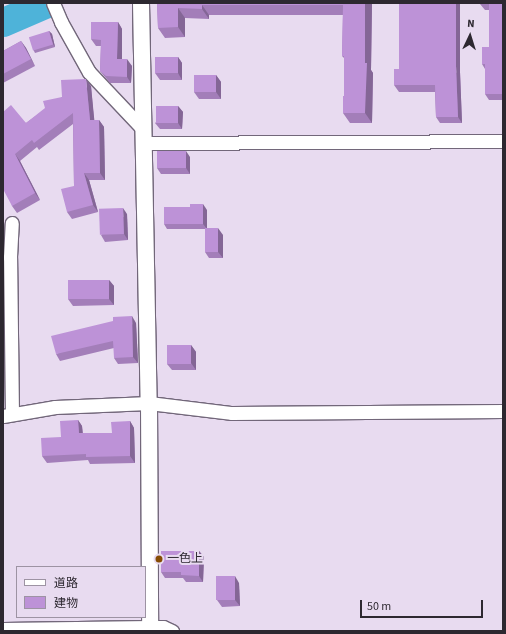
<!DOCTYPE html>
<html>
<head>
<meta charset="utf-8">
<style>
  body { margin:0 }
  #map { position:relative; width:506px; height:634px; overflow:hidden; background:#e8dbf0; font-family:"Source Sans 3","Noto Sans JP",sans-serif }
  div>[style] { position:absolute }
  [style*='--x'] { left:calc(var(--x)*1px); top:calc(var(--y)*1px); width:calc(var(--w)*1px); rotate:calc(var(--a)*1deg) }
  .river>* { height:29px; margin:-14.5px; padding:0 14.5px; transform-origin:14.5px; border-radius:14.5px; background:#4eb3d9 }
  .roads { filter:drop-shadow(1px 0 #72677a) drop-shadow(-1px 0 #72677a) drop-shadow(0 1px #72677a) drop-shadow(0 -1px #72677a) }
  .minor>* { height:13px; margin:-6.5px; padding:0 6.5px; transform-origin:6.5px; border-radius:6.5px; background:#fff }
  .tertiary>* { height:16px; margin:-8px; padding:0 8px; transform-origin:8px; border-radius:8px; background:#fff }
  .wall>* { inset:0; background:#a37eb9 }
  .shaded-wall>* { inset:0; background:#846696 }
  .building>* { inset:0; background:#bd92d7; transform-origin:0 0 }
  .dots>* { width:11px; height:11px; translate:-50% -50%; box-sizing:border-box; border:2px solid #e8dbf0; border-radius:50% }
  span { translate:-50% -50%; white-space:nowrap; text-align:center; line-height:1.15; -webkit-text-stroke:4px #e8dbf0; paint-order:stroke }
  .poi-label { font-size:12px; color:#2d2830 }
  .left { translate:0 -50%; text-align:left }
  .frame { position:absolute; inset:0; border:4px solid #2d2830; pointer-events:none }
  .legend { position:absolute; left:16px; top:566px; width:130px; height:52px; box-sizing:border-box; background:#e8dbf0; border:1px solid #9d93a3; margin:0; padding:5px 7px; list-style:none; font-size:12px; color:#2d2830 }
  .legend li { display:flex; align-items:center; gap:8px; height:20px }
  .legend b { width:20px; border:1px solid #9d93a3 }
  .north { position:absolute; left:450px; top:16px; width:40px; height:40px; -webkit-text-stroke:3px #e8dbf0; paint-order:stroke; rotate:4deg; font-size:11px; font-weight:700; line-height:16px; text-align:center; color:#2d2830 }
  .north::after { content:''; display:block; margin:auto; width:14px; height:18px; background:#2d2830; clip-path:polygon(50% 0,100% 100%,50% 72%,0 100%) }
  .scale { position:absolute; left:360px; top:600px; width:123px; height:18px; box-sizing:border-box; border:2px solid #2d2830; border-top:0; padding-left:5px; font-size:12px; line-height:14px; white-space:nowrap; color:#2d2830; -webkit-text-stroke:3px #e8dbf0; paint-order:stroke }
</style>
</head>
<body>
<div id="map">
  <div class="river">
    <div style="--x:3;--y:22;--w:48;--a:-23.4"></div>
  </div>
  <div class="roads">
    <div class="minor">
      <div style="--x:53;--y:3;--w:21;--a:67"></div>
      <div style="--x:61;--y:22;--w:57;--a:60.8"></div>
      <div style="--x:89;--y:72;--w:77;--a:46.6"></div>
      <div style="--x:144;--y:143;--w:359;--a:-0.3"></div>
      <div style="--x:12;--y:414;--w:157;--a:-90.7"></div>
      <div style="--x:10;--y:257;--w:34;--a:-87"></div>
      <div style="--x:3;--y:416;--w:53;--a:-9.8"></div>
      <div style="--x:55;--y:407;--w:94;--a:-2.4"></div>
      <div style="--x:149;--y:403;--w:84;--a:6.9"></div>
      <div style="--x:232;--y:413;--w:271;--a:-0.4"></div>
      <div style="--x:3;--y:629;--w:147;--a:-0.8"></div>
      <div style="--x:150;--y:627;--w:13;--a:0"></div>
      <div style="--x:163;--y:627;--w:10;--a:24"></div>
    </div>
    <div class="tertiary">
      <div style="--x:141;--y:3;--w:400;--a:88.9"></div>
      <div style="--x:149;--y:403;--w:228;--a:89.7"></div>
    </div>
  </div>
  <div class="wall">
    <div style="clip-path:polygon(157px 3px,372px 3px,371px 70px,373px 73px,372px 123px,350px 123px,343px 113px,344px 96px,344px 58px,342px 56px,343px 15px,209px 15px,209px 19px,185px 18px,185px 37px,165px 38px,158px 28px)"></div>
    <div style="clip-path:polygon(503px 3px,503px 100px,489px 100px,485px 94px,485px 69px,482px 64px,489px 47px,489px 10px,485px 10px,480px 4px)"></div>
    <div style="clip-path:polygon(118px 22px,122px 29px,122px 59px,132px 66px,131px 83px,110px 83px,100px 71px,101px 46px,96px 46px,91px 39px)"></div>
    <div style="clip-path:polygon(49px 31px,52px 34px,55px 47px,35px 53px,33px 49px)"></div>
    <div style="clip-path:polygon(21px 41px,26px 48px,35px 66px,3px 83px,3px 51px)"></div>
    <div style="clip-path:polygon(178px 57px,182px 63px,182px 80px,160px 80px,155px 73px)"></div>
    <div style="clip-path:polygon(460px 72px,462px 123px,440px 123px,436px 117px,435px 92px,399px 92px,394px 85px)"></div>
    <div style="clip-path:polygon(216px 75px,221px 82px,221px 99px,199px 99px,194px 92px)"></div>
    <div style="clip-path:polygon(91px 86px,94px 120px,99px 120px,104px 127px,105px 180px,89px 180px,98px 212px,72px 219px,67px 212px,74px 186px,73px 124px,39px 150px,37px 147px,20px 161px,40px 200px,17px 213px,12px 206px,3px 142px,3px 112px,26px 123px,62px 97px)"></div>
    <div style="clip-path:polygon(178px 106px,183px 112px,182px 129px,160px 129px,155px 123px)"></div>
    <div style="clip-path:polygon(190px 157px,190px 174px,161px 174px,157px 168px)"></div>
    <div style="clip-path:polygon(207px 210px,207px 228px,223px 235px,223px 258px,209px 258px,205px 252px,205px 229px,167px 229px,164px 224px)"></div>
    <div style="clip-path:polygon(127px 214px,128px 240px,105px 242px,101px 235px)"></div>
    <div style="clip-path:polygon(109px 280px,114px 286px,114px 305px,73px 306px,68px 299px)"></div>
    <div style="clip-path:polygon(136px 323px,138px 363px,118px 364px,114px 358px,114px 348px,60px 361px,56px 354px)"></div>
    <div style="clip-path:polygon(191px 345px,196px 352px,196px 370px,172px 370px,167px 364px)"></div>
    <div style="clip-path:polygon(78px 420px,82px 426px,83px 433px,112px 433px,130px 421px,134px 428px,135px 463px,90px 464px,88px 460px,47px 463px,42px 456px)"></div>
    <div style="clip-path:polygon(199px 551px,204px 557px,203px 582px,186px 582px,183px 578px,165px 578px,161px 572px)"></div>
    <div style="clip-path:polygon(239px 583px,240px 606px,222px 607px,217px 600px)"></div>
  </div>
  <div class="shaded-wall">
    <div style="clip-path:polygon(365px 3px,372px 3px,371px 70px,373px 73px,372px 123px,365px 113px)"></div>
    <div style="clip-path:polygon(456px 3px,460px 3px,460px 72px,462px 123px,458px 117px,456px 66px)"></div>
    <div style="clip-path:polygon(202px 5px,209px 15px,209px 19px,202px 9px)"></div>
    <div style="clip-path:polygon(178px 8px,185px 18px,185px 37px,178px 27px)"></div>
    <div style="clip-path:polygon(118px 22px,122px 29px,122px 66px,117px 59px)"></div>
    <div style="clip-path:polygon(49px 31px,52px 34px,55px 47px,53px 44px)"></div>
    <div style="clip-path:polygon(21px 41px,26px 48px,35px 66px,31px 59px)"></div>
    <div style="clip-path:polygon(178px 57px,182px 63px,182px 80px,178px 73px)"></div>
    <div style="clip-path:polygon(127px 59px,132px 66px,131px 83px,127px 77px)"></div>
    <div style="clip-path:polygon(216px 75px,221px 82px,221px 99px,216px 92px)"></div>
    <div style="clip-path:polygon(86px 79px,91px 86px,95px 127px,90px 120px)"></div>
    <div style="clip-path:polygon(178px 106px,183px 112px,182px 129px,178px 123px)"></div>
    <div style="clip-path:polygon(99px 120px,104px 127px,105px 180px,100px 173px)"></div>
    <div style="clip-path:polygon(186px 151px,190px 157px,190px 174px,186px 168px)"></div>
    <div style="clip-path:polygon(15px 154px,20px 161px,40px 200px,35px 193px)"></div>
    <div style="clip-path:polygon(84px 173px,89px 180px,98px 212px,93px 205px)"></div>
    <div style="clip-path:polygon(203px 204px,207px 210px,207px 229px,203px 224px)"></div>
    <div style="clip-path:polygon(123px 208px,127px 214px,128px 240px,124px 234px)"></div>
    <div style="clip-path:polygon(218px 228px,223px 235px,223px 258px,218px 252px)"></div>
    <div style="clip-path:polygon(109px 280px,114px 286px,114px 305px,109px 299px)"></div>
    <div style="clip-path:polygon(132px 316px,136px 323px,138px 363px,133px 357px)"></div>
    <div style="clip-path:polygon(191px 345px,196px 352px,196px 370px,191px 363px)"></div>
    <div style="clip-path:polygon(3px 355px,3px 356px,4px 387px,3px 386px)"></div>
    <div style="clip-path:polygon(78px 420px,82px 426px,83px 440px,79px 433px)"></div>
    <div style="clip-path:polygon(130px 421px,134px 428px,135px 463px,130px 456px)"></div>
    <div style="clip-path:polygon(199px 551px,204px 557px,203px 582px,199px 576px)"></div>
    <div style="clip-path:polygon(235px 576px,239px 583px,240px 606px,235px 600px)"></div>
  </div>
  <div class="building">
    <div style="clip-path:polygon(157px 3px,365px 3px,365px 63px,367px 63px,365px 113px,343px 113px,343px 96px,344px 96px,344px 56px,342px 56px,343px 5px,202px 5px,202px 9px,178px 8px,178px 27px,158px 28px)"></div>
    <div style="clip-path:polygon(399px 3px,456px 3px,456px 66px,458px 117px,436px 117px,435px 85px,394px 85px,394px 69px,399px 69px)"></div>
    <div style="clip-path:polygon(480px 3px,502px 3px,503px 94px,485px 94px,485px 64px,482px 64px,482px 47px,489px 47px,489px 4px,480px 4px)"></div>
    <div style="clip-path:polygon(91px 22px,118px 22px,117px 59px,127px 59px,127px 77px,106px 76px,100px 71px,101px 40px,91px 39px)"></div>
    <div style="left:49px;top:31px;width:14px;height:21px;rotate:73deg"></div>
    <div style="clip-path:polygon(21px 41px,31px 59px,3px 74px,3px 51px)"></div>
    <div style="left:155px;top:57px;width:23px;height:16px"></div>
    <div style="left:216px;top:75px;width:17px;height:22px;rotate:90deg"></div>
    <div style="clip-path:polygon(86px 79px,90px 120px,99px 120px,100px 173px,84px 173px,93px 205px,67px 212px,61px 189px,74px 186px,73px 113px,34px 143px,32px 140px,15px 154px,35px 193px,12px 206px,3px 189px,3px 143px,4px 142px,3px 141px,3px 112px,11px 105px,26px 123px,45px 108px,43px 101px,62px 97px,61px 80px)"></div>
    <div style="left:156px;top:106px;width:22px;height:17px"></div>
    <div style="left:157px;top:151px;width:29px;height:17px"></div>
    <div style="clip-path:polygon(190px 204px,203px 204px,203px 224px,164px 224px,164px 207px,190px 207px)"></div>
    <div style="left:123px;top:208px;width:26px;height:24px;rotate:88deg"></div>
    <div style="left:205px;top:228px;width:13px;height:24px"></div>
    <div style="left:68px;top:280px;width:41px;height:19px"></div>
    <div style="clip-path:polygon(132px 316px,133px 357px,114px 358px,113px 341px,56px 354px,51px 336px,113px 321px,113px 317px)"></div>
    <div style="left:167px;top:345px;width:24px;height:19px"></div>
    <div style="clip-path:polygon(78px 420px,79px 433px,112px 433px,111px 422px,130px 421px,130px 456px,86px 457px,86px 454px,42px 456px,41px 438px,61px 437px,60px 421px)"></div>
    <div style="clip-path:polygon(161px 551px,199px 551px,199px 576px,181px 575px,181px 572px,161px 572px)"></div>
    <div style="left:235px;top:576px;width:24px;height:19px;rotate:90deg"></div>
  </div>
  <div class="dots">
    <div style="left:159px;top:559px;background:#864c04"></div>
  </div>
  <div class="poi-label">
    <span class="left" style="left:167px;top:559px">一色上</span>
  </div>
  <div class="frame"></div>
  <ul class="legend">
  <li><b style="height:5px;background:#fff"></b>道路</li>
  <li><b style="height:11px;background:#bd92d7"></b>建物</li>
  </ul>
  <div class="north">N</div>
  <div class="scale">50 m</div>
</div>
</body>
</html>
